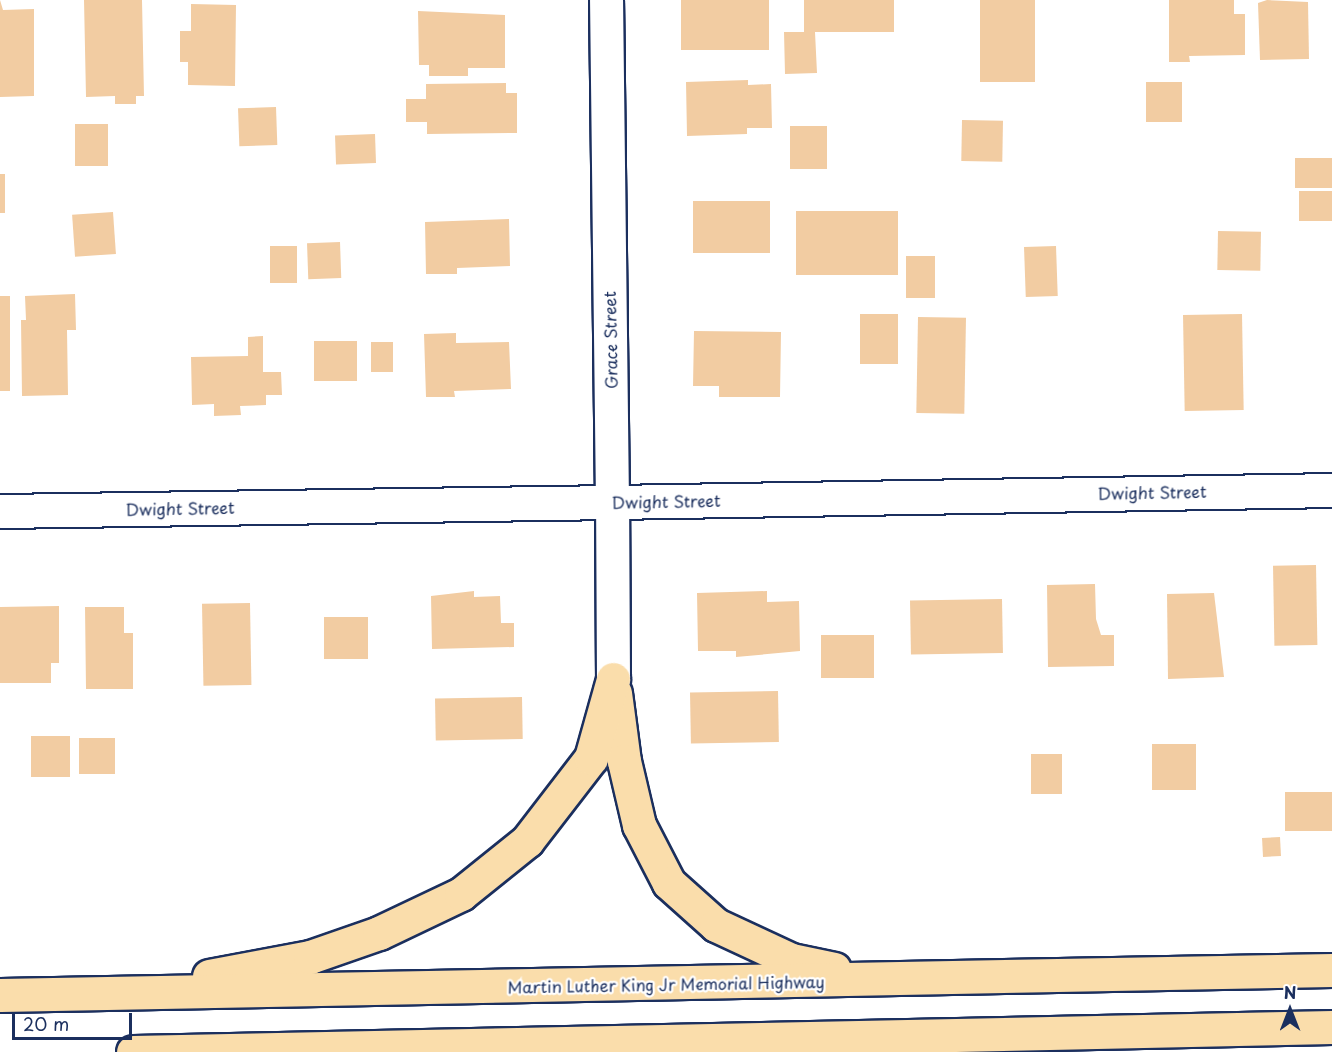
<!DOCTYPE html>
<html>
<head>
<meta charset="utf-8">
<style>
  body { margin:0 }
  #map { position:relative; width:1332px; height:1052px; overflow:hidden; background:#fff; font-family:"Playpen Sans",sans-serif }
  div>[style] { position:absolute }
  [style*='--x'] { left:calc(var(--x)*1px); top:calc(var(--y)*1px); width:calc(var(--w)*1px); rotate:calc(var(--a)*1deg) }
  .building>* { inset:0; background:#f2cca2; transform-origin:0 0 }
  .roads { filter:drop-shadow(2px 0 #1b2f5e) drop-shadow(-2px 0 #1b2f5e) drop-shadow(0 2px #1b2f5e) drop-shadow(0 -2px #1b2f5e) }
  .minor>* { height:33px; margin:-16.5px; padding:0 16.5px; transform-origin:16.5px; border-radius:16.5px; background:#fff }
  .secondary>* { height:33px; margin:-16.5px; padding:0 16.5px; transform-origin:16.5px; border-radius:16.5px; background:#fff }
  .motorway>* { height:33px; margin:-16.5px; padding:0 16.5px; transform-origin:16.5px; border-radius:16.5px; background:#faddab }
  span { translate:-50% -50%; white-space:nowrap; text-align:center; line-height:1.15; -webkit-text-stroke:4.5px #fff; paint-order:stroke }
  .street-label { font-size:16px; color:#1b2f5e }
  .north { position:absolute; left:1260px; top:980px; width:60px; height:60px; -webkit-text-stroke:4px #fff; paint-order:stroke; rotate:0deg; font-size:16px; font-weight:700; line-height:24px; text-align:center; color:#1b2f5e }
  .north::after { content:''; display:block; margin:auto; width:21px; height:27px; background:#1b2f5e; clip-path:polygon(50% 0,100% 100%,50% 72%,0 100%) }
  .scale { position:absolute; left:12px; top:1013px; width:120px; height:27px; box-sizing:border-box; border:3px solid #1b2f5e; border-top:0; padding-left:8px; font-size:18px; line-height:21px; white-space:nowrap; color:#1b2f5e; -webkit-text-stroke:4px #fff; paint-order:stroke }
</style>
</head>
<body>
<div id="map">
  <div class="building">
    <div style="clip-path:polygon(0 0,3px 10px,34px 9px,34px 96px,0 97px)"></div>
    <div style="clip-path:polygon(84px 0,142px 0,144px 96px,136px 96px,136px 104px,115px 104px,115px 96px,86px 97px)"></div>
    <div style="left:681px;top:0;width:88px;height:50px"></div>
    <div style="clip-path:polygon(804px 0,894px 0,894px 32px,815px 32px,817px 73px,785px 74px,784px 32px,804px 32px)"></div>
    <div style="left:980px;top:0;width:55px;height:82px"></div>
    <div style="clip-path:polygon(1169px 0,1234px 0,1234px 14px,1245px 14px,1245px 55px,1189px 56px,1190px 62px,1169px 62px)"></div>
    <div style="clip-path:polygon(1267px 0,1308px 2px,1309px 59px,1260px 60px,1258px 3px)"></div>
    <div style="clip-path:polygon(191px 4px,236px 5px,235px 86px,188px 85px,188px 62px,180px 62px,180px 31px,191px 31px)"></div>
    <div style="clip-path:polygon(418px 11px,505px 15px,505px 68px,468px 68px,468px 76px,429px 76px,429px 65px,419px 65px)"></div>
    <div style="clip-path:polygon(748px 80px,748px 85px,771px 84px,772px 128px,747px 128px,747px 134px,687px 136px,686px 82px)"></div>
    <div style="left:1146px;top:82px;width:36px;height:40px"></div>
    <div style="clip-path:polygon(506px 83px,506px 93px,517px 93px,517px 133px,427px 134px,427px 122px,406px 122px,406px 99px,426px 99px,426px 84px)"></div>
    <div style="left:276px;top:107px;width:38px;height:38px;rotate:88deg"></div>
    <div style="left:962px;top:120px;width:41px;height:41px;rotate:1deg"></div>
    <div style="left:75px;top:124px;width:33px;height:42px"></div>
    <div style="left:790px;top:126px;width:37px;height:43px"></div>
    <div style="left:375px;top:134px;width:29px;height:40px;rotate:88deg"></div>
    <div style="left:1332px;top:158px;width:30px;height:37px;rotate:90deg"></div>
    <div style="left:0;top:174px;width:5px;height:39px"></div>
    <div style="left:1299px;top:191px;width:33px;height:30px"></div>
    <div style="left:693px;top:201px;width:77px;height:52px"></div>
    <div style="left:796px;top:211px;width:102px;height:64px"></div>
    <div style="left:113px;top:212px;width:42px;height:41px;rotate:86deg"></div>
    <div style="clip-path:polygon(509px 219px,510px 266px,457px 268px,457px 274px,426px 274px,425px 222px)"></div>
    <div style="left:1218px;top:231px;width:43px;height:39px;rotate:1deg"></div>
    <div style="left:340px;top:242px;width:36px;height:33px;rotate:88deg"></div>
    <div style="left:270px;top:246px;width:27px;height:37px"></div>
    <div style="left:1056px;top:246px;width:50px;height:32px;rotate:88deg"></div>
    <div style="left:906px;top:256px;width:29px;height:42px"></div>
    <div style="clip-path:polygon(75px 294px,76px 330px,67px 330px,68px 395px,22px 396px,21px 320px,26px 320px,25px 296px)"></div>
    <div style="left:0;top:296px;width:10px;height:95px"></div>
    <div style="left:860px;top:314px;width:38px;height:50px"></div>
    <div style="left:1242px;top:314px;width:96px;height:59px;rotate:89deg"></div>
    <div style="left:918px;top:317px;width:48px;height:96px;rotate:1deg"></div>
    <div style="clip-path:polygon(694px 331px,781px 332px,780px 397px,719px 397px,719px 386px,693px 386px)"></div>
    <div style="clip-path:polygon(456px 333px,456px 343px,509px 342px,511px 389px,454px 391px,455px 397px,426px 397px,424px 334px)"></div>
    <div style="clip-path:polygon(263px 336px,263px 372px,281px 372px,282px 395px,266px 395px,266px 405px,240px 406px,241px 415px,214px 416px,214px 404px,192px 405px,191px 357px,248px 356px,248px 337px)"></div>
    <div style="left:357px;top:341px;width:40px;height:43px;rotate:90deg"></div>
    <div style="left:371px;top:342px;width:22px;height:30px"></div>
    <div style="left:1316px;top:565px;width:80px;height:43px;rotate:89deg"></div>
    <div style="clip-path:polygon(1095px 584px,1096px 619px,1101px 635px,1114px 635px,1114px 666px,1048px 667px,1047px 585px)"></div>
    <div style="clip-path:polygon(474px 591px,474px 597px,500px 596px,501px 623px,514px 623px,514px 647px,432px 649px,431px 596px)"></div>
    <div style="clip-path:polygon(767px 591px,767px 602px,799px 601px,800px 651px,736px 657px,736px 651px,698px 651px,697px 593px)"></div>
    <div style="clip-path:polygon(1214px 593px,1224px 677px,1168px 679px,1167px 594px)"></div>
    <div style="left:1002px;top:599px;width:54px;height:92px;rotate:89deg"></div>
    <div style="left:250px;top:603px;width:82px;height:48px;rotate:89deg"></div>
    <div style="clip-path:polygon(59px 606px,59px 663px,51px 663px,51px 683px,0 683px,0 607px)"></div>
    <div style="clip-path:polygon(85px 607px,124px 607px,124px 633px,133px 633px,133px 689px,86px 689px)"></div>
    <div style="left:324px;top:617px;width:44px;height:42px"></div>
    <div style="left:821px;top:635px;width:53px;height:43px"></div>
    <div style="left:778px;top:691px;width:51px;height:88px;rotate:89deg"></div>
    <div style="left:522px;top:697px;width:42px;height:87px;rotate:89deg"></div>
    <div style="left:31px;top:736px;width:39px;height:41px"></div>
    <div style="left:79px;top:738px;width:36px;height:36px"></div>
    <div style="left:1152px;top:744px;width:44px;height:46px"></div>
    <div style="left:1031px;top:754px;width:31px;height:40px"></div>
    <div style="left:1332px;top:792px;width:39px;height:47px;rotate:90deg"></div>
    <div style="left:1280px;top:837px;width:19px;height:18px;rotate:87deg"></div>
  </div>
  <div class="roads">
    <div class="minor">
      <div style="--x:0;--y:511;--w:612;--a:-0.84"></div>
      <div style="--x:612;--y:502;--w:502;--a:-90.68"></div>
    </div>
    <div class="secondary">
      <div style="--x:613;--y:679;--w:177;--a:-90.3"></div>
      <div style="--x:612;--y:502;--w:720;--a:-0.95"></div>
    </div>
    <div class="motorway">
      <div style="--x:615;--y:693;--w:69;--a:82.5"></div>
      <div style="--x:624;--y:761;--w:66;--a:76.8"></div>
      <div style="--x:639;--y:825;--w:65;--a:62.7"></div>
      <div style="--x:669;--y:883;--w:63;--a:41.8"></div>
      <div style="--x:716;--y:925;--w:83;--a:25"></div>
      <div style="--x:791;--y:960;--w:44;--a:11.8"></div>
      <div style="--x:209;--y:976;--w:103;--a:-10.7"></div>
      <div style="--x:310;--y:957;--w:73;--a:-19.2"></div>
      <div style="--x:379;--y:933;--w:91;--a:-25.4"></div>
      <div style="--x:461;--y:894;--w:85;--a:-38.8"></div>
      <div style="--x:527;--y:841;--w:105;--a:-52.4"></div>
      <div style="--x:591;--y:758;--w:82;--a:-74.4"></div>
      <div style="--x:0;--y:995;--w:1332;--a:-1.08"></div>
      <div style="--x:133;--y:1052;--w:1199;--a:-1.19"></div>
    </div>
  </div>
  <div class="street-label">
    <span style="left:610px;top:340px;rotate:-91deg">Grace Street</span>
    <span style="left:1152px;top:492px;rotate:-1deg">Dwight Street</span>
    <span style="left:666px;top:501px;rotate:-1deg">Dwight Street</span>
    <span style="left:180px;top:508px;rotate:-1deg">Dwight Street</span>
    <span style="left:666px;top:984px;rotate:-1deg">Martin Luther King Jr Memorial Highway</span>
  </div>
  <div class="north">N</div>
  <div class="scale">20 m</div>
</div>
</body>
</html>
